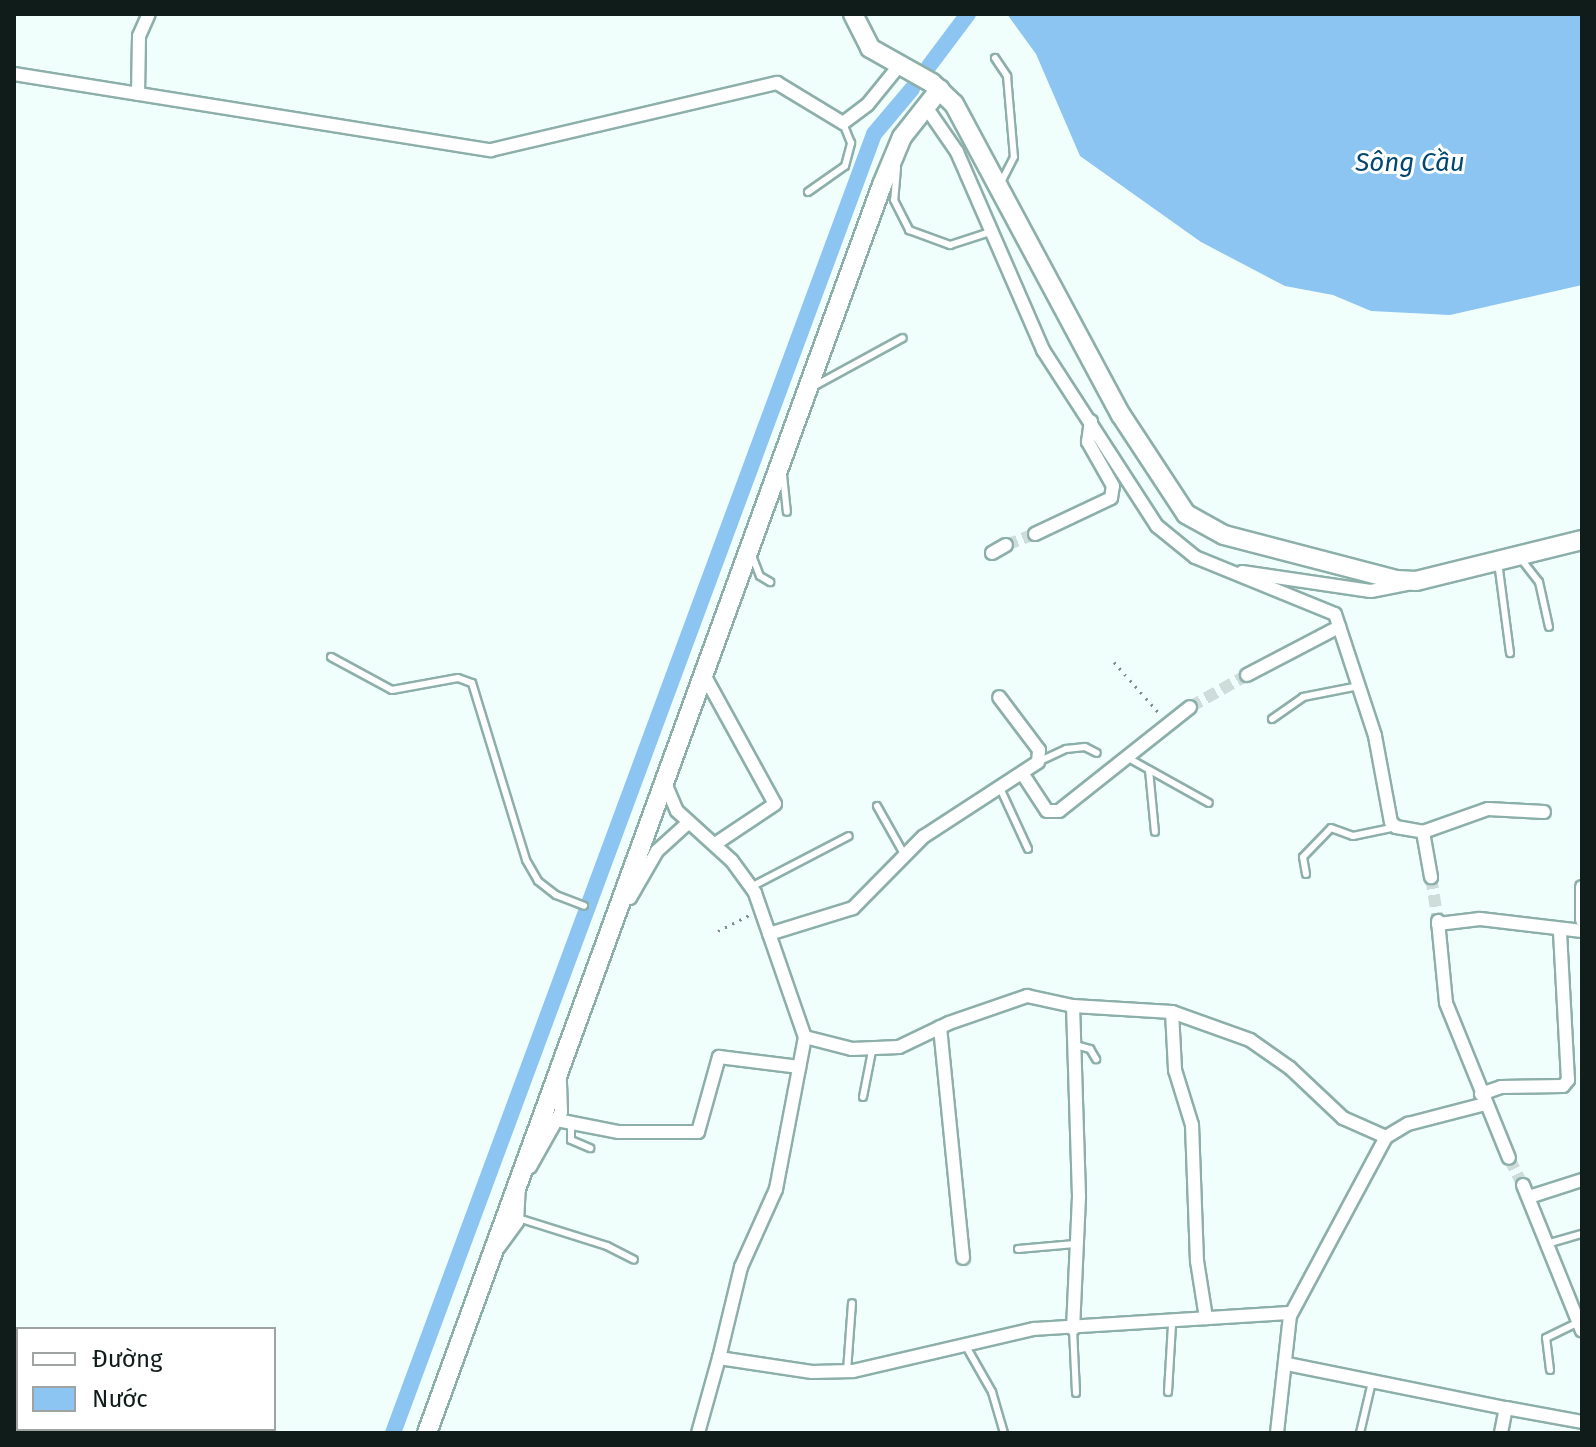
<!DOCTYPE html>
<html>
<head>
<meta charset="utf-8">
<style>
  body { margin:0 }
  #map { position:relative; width:1596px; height:1447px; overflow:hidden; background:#f0fefc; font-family:"Fira Sans",sans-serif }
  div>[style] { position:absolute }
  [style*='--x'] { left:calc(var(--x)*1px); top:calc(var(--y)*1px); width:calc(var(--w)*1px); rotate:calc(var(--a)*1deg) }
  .water>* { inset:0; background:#8cc5f1 }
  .canal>* { height:16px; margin:-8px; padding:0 8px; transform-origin:8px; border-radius:8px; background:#8cc5f1 }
  .street-tunnel>* { height:12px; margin-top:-6px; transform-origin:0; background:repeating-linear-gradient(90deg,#cedcda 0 12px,transparent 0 18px) }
  .path>* { height:3px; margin-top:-1.5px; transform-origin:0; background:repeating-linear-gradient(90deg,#7e8c8a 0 2px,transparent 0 8px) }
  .roads { filter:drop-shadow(2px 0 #8dafaa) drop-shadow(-2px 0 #8dafaa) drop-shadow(0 2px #8dafaa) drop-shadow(0 -2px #8dafaa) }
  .lane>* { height:6px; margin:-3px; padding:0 3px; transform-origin:3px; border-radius:3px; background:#fff }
  .street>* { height:12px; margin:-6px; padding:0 6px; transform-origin:6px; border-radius:6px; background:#fff }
  .secondary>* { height:18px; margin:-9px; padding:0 9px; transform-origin:9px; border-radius:9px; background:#fff }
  span { translate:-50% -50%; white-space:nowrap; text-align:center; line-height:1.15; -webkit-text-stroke:6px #fff; paint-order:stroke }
  .water-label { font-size:26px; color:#004771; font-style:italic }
  .frame { position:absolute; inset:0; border:16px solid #0f1c1a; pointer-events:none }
  .legend { position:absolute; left:16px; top:1327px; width:260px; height:104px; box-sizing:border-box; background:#fff; border:2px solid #9fa4a3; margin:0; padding:10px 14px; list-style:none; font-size:24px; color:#0f1c1a }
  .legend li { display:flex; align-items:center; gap:16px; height:40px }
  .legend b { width:40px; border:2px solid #9fa4a3 }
</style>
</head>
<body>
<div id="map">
  <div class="water">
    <div style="clip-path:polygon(1007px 14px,1582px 14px,1582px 285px,1450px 315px,1371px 311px,1333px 295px,1285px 286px,1201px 242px,1080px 156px,1036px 54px)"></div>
  </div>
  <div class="canal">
    <div style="--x:929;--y:66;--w:65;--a:-53.1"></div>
    <div style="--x:393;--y:1433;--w:1385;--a:-69.68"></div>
    <div style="--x:874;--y:134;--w:59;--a:-49.8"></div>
  </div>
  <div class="street-tunnel">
    <div style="--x:1006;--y:545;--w:31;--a:-21"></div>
    <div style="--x:1190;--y:707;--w:65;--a:-29.3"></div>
    <div style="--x:1431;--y:877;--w:45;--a:81"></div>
    <div style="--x:1509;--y:1158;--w:30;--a:63"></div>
  </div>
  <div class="path">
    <div style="--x:1114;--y:662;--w:68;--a:48.6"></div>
    <div style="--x:718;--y:931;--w:36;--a:-27"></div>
  </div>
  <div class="roads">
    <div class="lane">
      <div style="--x:995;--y:58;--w:22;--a:56"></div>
      <div style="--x:1007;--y:76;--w:81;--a:85.1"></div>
      <div style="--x:1014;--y:157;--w:28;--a:117"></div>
      <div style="--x:897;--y:168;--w:32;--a:95"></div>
      <div style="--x:894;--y:200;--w:34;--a:63"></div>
      <div style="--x:909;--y:230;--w:44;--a:20.1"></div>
      <div style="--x:950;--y:245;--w:45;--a:-18"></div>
      <div style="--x:808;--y:192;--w:45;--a:-35.1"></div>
      <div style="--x:845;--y:166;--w:24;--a:-75"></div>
      <div style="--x:851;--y:143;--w:22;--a:-112"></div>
      <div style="--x:813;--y:387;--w:102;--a:-28.6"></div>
      <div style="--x:783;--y:475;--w:37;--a:84"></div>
      <div style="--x:753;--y:558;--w:19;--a:69"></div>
      <div style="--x:760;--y:576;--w:12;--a:31"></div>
      <div style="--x:1521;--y:559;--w:29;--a:52"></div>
      <div style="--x:1539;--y:582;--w:46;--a:77.5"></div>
      <div style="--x:1498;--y:562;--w:92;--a:82.5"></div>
      <div style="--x:331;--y:657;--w:69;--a:28.4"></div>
      <div style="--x:392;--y:690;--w:67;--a:-10.3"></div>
      <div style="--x:458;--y:678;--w:15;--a:20"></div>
      <div style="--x:472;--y:683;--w:185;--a:73"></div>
      <div style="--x:526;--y:860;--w:24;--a:60"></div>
      <div style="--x:538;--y:881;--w:23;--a:38"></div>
      <div style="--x:556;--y:895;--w:30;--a:21"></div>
      <div style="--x:1272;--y:719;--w:38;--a:-35"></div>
      <div style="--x:1303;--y:697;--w:57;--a:-11.1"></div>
      <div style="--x:1130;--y:759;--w:90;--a:29.1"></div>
      <div style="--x:1038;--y:762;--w:31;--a:-25"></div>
      <div style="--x:1066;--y:749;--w:19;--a:-6"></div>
      <div style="--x:1085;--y:747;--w:13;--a:27"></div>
      <div style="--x:1149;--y:770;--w:62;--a:84.5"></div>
      <div style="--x:1000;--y:788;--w:67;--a:65.3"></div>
      <div style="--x:877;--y:806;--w:55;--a:60.6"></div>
      <div style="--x:1306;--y:874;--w:17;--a:-100"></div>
      <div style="--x:1303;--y:857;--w:40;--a:-46"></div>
      <div style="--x:1331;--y:828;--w:23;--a:20"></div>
      <div style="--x:1353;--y:836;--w:44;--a:-11.8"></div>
      <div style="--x:751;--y:887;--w:110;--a:-27.5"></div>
      <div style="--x:1072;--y:1044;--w:19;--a:16"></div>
      <div style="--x:1090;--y:1049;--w:12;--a:59"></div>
      <div style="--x:863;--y:1097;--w:47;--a:-78.9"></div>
      <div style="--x:571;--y:1121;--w:19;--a:90"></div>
      <div style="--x:571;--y:1140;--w:21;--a:23"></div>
      <div style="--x:518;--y:1218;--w:93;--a:17.5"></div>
      <div style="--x:607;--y:1246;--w:30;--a:27"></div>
      <div style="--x:1550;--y:1243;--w:33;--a:-16"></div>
      <div style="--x:1018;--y:1249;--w:57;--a:-5"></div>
      <div style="--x:1073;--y:1329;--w:64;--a:87.3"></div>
      <div style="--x:967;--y:1348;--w:51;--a:60.4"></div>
      <div style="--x:992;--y:1392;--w:43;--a:73.7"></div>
      <div style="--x:1550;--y:1370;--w:32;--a:-97"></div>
      <div style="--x:1546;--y:1338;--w:37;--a:-26"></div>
      <div style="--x:847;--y:1371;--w:68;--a:-85.8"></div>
      <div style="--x:1168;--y:1392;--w:68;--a:-86.6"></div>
      <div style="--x:1360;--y:1433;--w:52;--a:-76.8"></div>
    </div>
    <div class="street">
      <div style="--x:14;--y:74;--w:483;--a:9.1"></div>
      <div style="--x:491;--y:150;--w:294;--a:-13.2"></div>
      <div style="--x:777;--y:83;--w:77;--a:31.2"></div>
      <div style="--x:843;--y:123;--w:31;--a:-37"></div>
      <div style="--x:868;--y:104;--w:48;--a:-51"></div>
      <div style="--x:138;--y:94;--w:58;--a:-89"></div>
      <div style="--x:139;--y:36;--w:24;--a:-66"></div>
      <div style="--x:926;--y:107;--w:55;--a:55.4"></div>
      <div style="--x:957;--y:152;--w:216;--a:66.5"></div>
      <div style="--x:1043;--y:350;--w:210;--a:57.1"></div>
      <div style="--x:1157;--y:526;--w:49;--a:39.2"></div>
      <div style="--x:1195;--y:557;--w:151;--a:22.2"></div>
      <div style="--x:1335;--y:614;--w:128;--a:71.8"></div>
      <div style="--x:1375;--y:736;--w:87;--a:79.5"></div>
      <div style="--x:1391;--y:822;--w:7;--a:45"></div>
      <div style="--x:1396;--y:827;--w:27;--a:10"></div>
      <div style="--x:1423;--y:832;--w:46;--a:79.9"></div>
      <div style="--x:1035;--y:534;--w:84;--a:-25.3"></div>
      <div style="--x:1111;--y:498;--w:12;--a:-81"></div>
      <div style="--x:1113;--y:486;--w:51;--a:-119.6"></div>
      <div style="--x:1088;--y:442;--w:21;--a:-82"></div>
      <div style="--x:992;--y:553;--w:16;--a:-30"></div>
      <div style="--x:1242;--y:572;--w:130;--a:8.4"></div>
      <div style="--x:1371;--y:591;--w:36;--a:-11"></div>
      <div style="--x:703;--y:673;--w:149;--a:61.2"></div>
      <div style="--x:775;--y:804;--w:72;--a:146.3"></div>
      <div style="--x:1247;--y:675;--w:104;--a:-27.6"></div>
      <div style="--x:1022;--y:773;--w:45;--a:56.7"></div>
      <div style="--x:1047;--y:811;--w:12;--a:0"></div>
      <div style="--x:1059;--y:811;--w:167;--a:-38.4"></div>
      <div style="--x:665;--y:783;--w:30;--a:67"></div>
      <div style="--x:677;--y:811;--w:74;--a:42.3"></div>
      <div style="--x:732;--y:861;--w:39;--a:54"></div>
      <div style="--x:755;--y:893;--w:152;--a:70.9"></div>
      <div style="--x:805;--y:1037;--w:49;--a:14.3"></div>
      <div style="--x:852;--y:1049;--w:47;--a:-2.4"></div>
      <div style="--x:899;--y:1047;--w:55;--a:-25.6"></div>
      <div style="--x:949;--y:1023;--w:83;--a:-19.1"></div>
      <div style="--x:1027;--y:996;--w:47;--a:12.3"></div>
      <div style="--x:1073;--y:1006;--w:99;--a:3.5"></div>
      <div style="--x:1172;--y:1012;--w:58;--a:87"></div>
      <div style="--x:1175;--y:1070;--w:58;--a:72.8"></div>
      <div style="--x:1192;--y:1125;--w:136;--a:87.9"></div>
      <div style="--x:1197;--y:1261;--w:58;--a:81"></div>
      <div style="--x:1423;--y:832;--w:69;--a:-19.5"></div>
      <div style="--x:1488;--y:809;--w:56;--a:3.1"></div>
      <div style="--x:1582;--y:887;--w:33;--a:90"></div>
      <div style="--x:630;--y:898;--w:54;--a:-60.1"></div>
      <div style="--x:657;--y:851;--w:43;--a:-42.2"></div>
      <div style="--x:1438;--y:921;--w:82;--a:84.4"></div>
      <div style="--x:1446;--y:1003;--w:167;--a:67.9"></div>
      <div style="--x:1438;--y:924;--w:42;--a:-6.8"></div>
      <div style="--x:1480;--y:919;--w:103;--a:6.7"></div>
      <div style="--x:769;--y:934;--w:88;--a:-17.2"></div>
      <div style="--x:853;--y:908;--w:100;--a:-45.4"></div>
      <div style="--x:923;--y:837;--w:137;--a:-33.1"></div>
      <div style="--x:1038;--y:762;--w:12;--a:-85"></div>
      <div style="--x:1039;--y:750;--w:66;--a:-127"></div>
      <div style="--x:1172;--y:1012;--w:83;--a:19.7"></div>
      <div style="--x:1250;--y:1040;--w:49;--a:35"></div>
      <div style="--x:1290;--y:1068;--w:73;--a:43.3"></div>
      <div style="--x:1343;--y:1118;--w:47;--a:23.8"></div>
      <div style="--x:940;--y:1027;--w:232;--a:84.3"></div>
      <div style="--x:1481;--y:1094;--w:21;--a:-19"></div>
      <div style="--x:1501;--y:1087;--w:62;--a:-0.9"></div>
      <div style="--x:1563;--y:1086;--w:8;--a:-50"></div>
      <div style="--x:1568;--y:1080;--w:150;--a:-93.1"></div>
      <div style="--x:557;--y:1120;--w:63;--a:11"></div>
      <div style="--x:619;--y:1132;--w:79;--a:0"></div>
      <div style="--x:698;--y:1132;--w:78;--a:-74.4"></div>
      <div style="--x:719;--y:1057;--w:81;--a:7.1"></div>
      <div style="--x:530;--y:1167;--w:63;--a:-60.6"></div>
      <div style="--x:561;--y:1112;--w:38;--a:-92"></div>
      <div style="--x:1523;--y:1185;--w:157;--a:68"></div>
      <div style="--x:1529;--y:1197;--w:56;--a:-17.8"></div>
      <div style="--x:499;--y:1247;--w:31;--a:-54"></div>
      <div style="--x:517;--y:1222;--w:37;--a:-87"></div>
      <div style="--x:1073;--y:1329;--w:133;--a:-87.4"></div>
      <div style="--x:1079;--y:1196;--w:190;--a:-91.8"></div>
      <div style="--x:719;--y:1358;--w:94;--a:-76.4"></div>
      <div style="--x:741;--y:1267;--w:85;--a:-65.8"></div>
      <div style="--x:776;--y:1189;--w:155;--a:-79.2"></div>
      <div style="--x:1287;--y:1364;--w:223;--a:11.4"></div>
      <div style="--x:698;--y:1433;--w:78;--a:-74.4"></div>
      <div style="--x:719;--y:1358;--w:94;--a:8.6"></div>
      <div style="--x:812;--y:1372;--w:41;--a:-1.4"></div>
      <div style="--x:853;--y:1371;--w:186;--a:-13.1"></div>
      <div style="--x:1034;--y:1329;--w:257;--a:-3.6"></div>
      <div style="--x:1277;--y:1433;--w:118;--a:-83.7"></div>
      <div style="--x:1290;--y:1316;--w:203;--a:-61.8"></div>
      <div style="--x:1386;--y:1137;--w:26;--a:-31"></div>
      <div style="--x:1408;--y:1124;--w:80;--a:-14.6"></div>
      <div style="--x:1501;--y:1433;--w:25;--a:-79"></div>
      <div style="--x:1506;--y:1408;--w:77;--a:10.4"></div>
    </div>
    <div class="secondary">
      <div style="--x:853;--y:14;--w:38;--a:63"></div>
      <div style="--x:870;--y:48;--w:71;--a:29.4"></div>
      <div style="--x:932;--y:83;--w:30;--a:44"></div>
      <div style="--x:954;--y:104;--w:353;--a:61.8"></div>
      <div style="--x:1121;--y:415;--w:118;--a:56.7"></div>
      <div style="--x:1186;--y:514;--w:43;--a:28.9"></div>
      <div style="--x:1224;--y:535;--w:179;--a:14.6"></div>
      <div style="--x:1397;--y:580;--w:19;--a:3"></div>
      <div style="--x:1416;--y:581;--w:171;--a:-13.9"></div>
      <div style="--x:427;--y:1433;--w:1328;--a:-69.97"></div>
      <div style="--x:882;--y:185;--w:52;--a:-67.4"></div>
      <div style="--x:902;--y:137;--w:61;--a:-51.6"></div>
    </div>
  </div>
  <div class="water-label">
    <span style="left:1410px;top:163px">Sông Cầu</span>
  </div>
  <div class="frame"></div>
  <ul class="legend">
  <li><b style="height:10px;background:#fff"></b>Đường</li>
  <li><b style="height:22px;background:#8cc5f1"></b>Nước</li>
  </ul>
</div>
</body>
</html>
